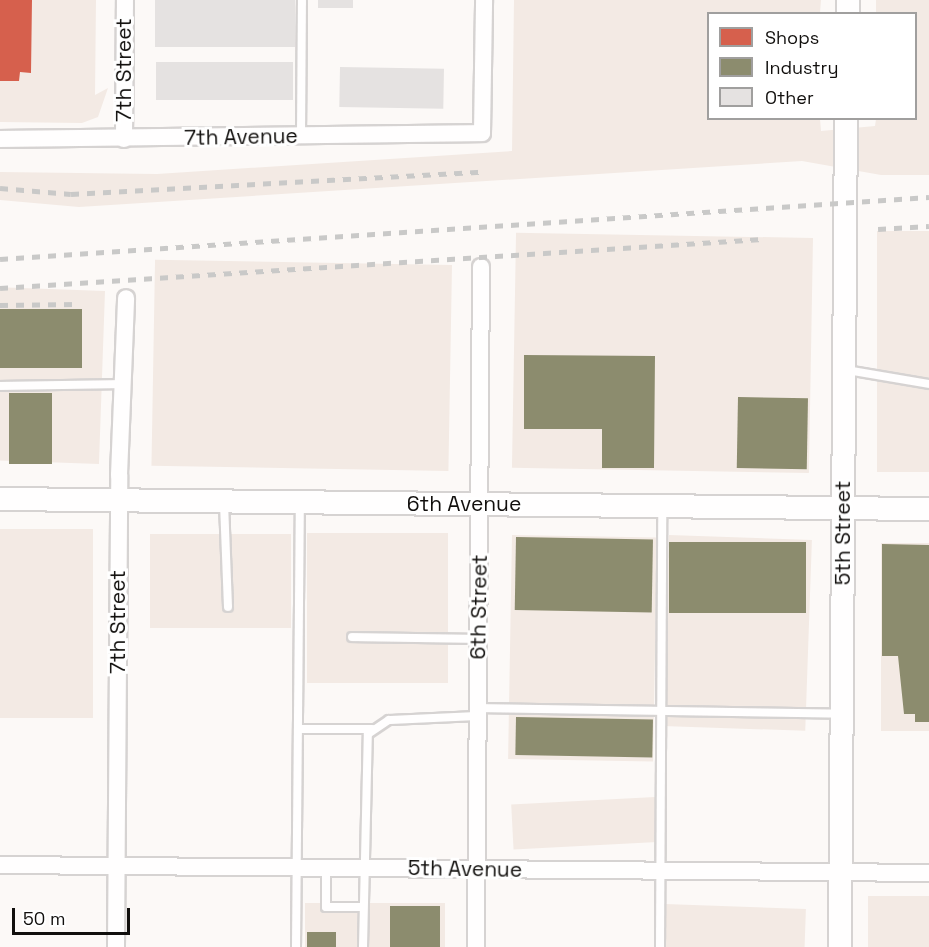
<!DOCTYPE html>
<html>
<head>
<meta charset="utf-8">
<style>
  body { margin:0 }
  #map { position:relative; width:929px; height:947px; overflow:hidden; background:#fcf9f7; font-family:"Space Grotesk",sans-serif }
  div>[style] { position:absolute }
  [style*='--x'] { left:calc(var(--x)*1px); top:calc(var(--y)*1px); width:calc(var(--w)*1px); rotate:calc(var(--a)*1deg) }
  .built>* { inset:0; background:#f3eae4; transform-origin:0 0 }
  .shops>* { inset:0; background:#d6604d }
  .industry>* { inset:0; background:#8c8c6e; transform-origin:0 0 }
  .building>* { inset:0; background:#e5e2e1; transform-origin:0 0 }
  .roads { filter:drop-shadow(2px 0 #d6d3d2) drop-shadow(-2px 0 #d6d3d2) drop-shadow(0 2px #d6d3d2) drop-shadow(0 -2px #d6d3d2) }
  .lane>* { height:8px; margin:-4px; padding:0 4px; transform-origin:4px; border-radius:4px; background:#fffefe }
  .street>* { height:16px; margin:-8px; padding:0 8px; transform-origin:8px; border-radius:8px; background:#fffefe }
  .secondary>* { height:22px; margin:-11px; padding:0 11px; transform-origin:11px; border-radius:11px; background:#fffefe }
  .rail>* { height:4.5px; margin-top:-2.25px; transform-origin:0; background:repeating-linear-gradient(90deg,#c9c9c8 0 8px,transparent 0 16px) }
  span { translate:-50% -50%; white-space:nowrap; text-align:center; line-height:1.15; -webkit-text-stroke:6px #fff; paint-order:stroke }
  .street-label { font-size:21px; color:#110f0d }
  .legend { position:absolute; left:707px; top:12px; width:210px; height:108px; box-sizing:border-box; background:#fff; border:2px solid #a09f9e; margin:0; padding:8px 10px; list-style:none; font-size:18px; color:#110f0d }
  .legend li { display:flex; align-items:center; gap:12px; height:30px }
  .legend b { width:30px; border:2px solid #a09f9e }
  .scale { position:absolute; left:12px; top:908px; width:118px; height:27px; box-sizing:border-box; border:3px solid #110f0d; border-top:0; padding-left:8px; font-size:18px; line-height:21px; white-space:nowrap; color:#110f0d; -webkit-text-stroke:4px #fff; paint-order:stroke }
</style>
</head>
<body>
<div id="map">
  <div class="built">
    <div style="clip-path:polygon(0 0,96px 0,95px 95px,108px 88px,98px 117px,82px 123px,0 122px)"></div>
    <div style="clip-path:polygon(514px 0,821px 0,820px 13px,708px 14px,708px 118px,820px 119px,821px 131px,875px 126px,876px 119px,916px 118px,916px 14px,876px 13px,876px 0,929px 0,929px 175px,881px 175px,802px 161px,79px 207px,0 200px,0 172px,157px 174px,512px 151px)"></div>
    <div style="left:929px;top:231px;width:241px;height:52px;rotate:90deg"></div>
    <div style="left:813px;top:238px;width:235px;height:297px;rotate:91deg"></div>
    <div style="left:452px;top:265px;width:206px;height:297px;rotate:91deg"></div>
    <div style="left:105px;top:291px;width:173px;height:105px;rotate:92deg"></div>
    <div style="left:0;top:529px;width:93px;height:189px"></div>
    <div style="left:448px;top:533px;width:150px;height:141px;rotate:90deg"></div>
    <div style="left:150px;top:534px;width:141px;height:94px"></div>
    <div style="left:512px;top:535px;width:145px;height:224px;rotate:1deg"></div>
    <div style="left:669px;top:535px;width:143px;height:191px;rotate:2deg"></div>
    <div style="left:881px;top:543px;width:48px;height:188px"></div>
    <div style="left:655px;top:797px;width:45px;height:144px;rotate:87deg"></div>
    <div style="left:868px;top:896px;width:61px;height:51px"></div>
    <div style="left:305px;top:903px;width:140px;height:44px"></div>
    <div style="left:665px;top:904px;width:141px;height:43px;rotate:2deg"></div>
  </div>
  <div class="shops">
    <div style="clip-path:polygon(0 0,32px 0,31px 73px,20px 72px,19px 81px,0 81px)"></div>
  </div>
  <div class="industry">
    <div style="left:0;top:309px;width:82px;height:59px"></div>
    <div style="clip-path:polygon(524px 355px,655px 356px,654px 468px,602px 468px,602px 429px,524px 429px)"></div>
    <div style="left:9px;top:393px;width:43px;height:71px"></div>
    <div style="left:738px;top:397px;width:70px;height:71px;rotate:1deg"></div>
    <div style="left:516px;top:537px;width:137px;height:73px;rotate:1deg"></div>
    <div style="left:669px;top:542px;width:137px;height:71px"></div>
    <div style="clip-path:polygon(882px 544px,929px 545px,929px 722px,915px 722px,915px 714px,904px 714px,898px 656px,882px 656px)"></div>
    <div style="left:516px;top:717px;width:137px;height:38px;rotate:1deg"></div>
    <div style="left:390px;top:906px;width:50px;height:41px"></div>
    <div style="left:307px;top:932px;width:29px;height:15px"></div>
  </div>
  <div class="building">
    <div style="left:155px;top:0;width:140px;height:47px"></div>
    <div style="left:318px;top:0;width:35px;height:8px"></div>
    <div style="left:293px;top:62px;width:38px;height:137px;rotate:90deg"></div>
    <div style="left:340px;top:67px;width:104px;height:40px;rotate:1deg"></div>
  </div>
  <div class="roads">
    <div class="lane">
      <div style="--x:301;--y:136;--w:136;--a:-89.6"></div>
      <div style="--x:847;--y:370;--w:83;--a:9.7"></div>
      <div style="--x:0;--y:386;--w:122;--a:-0.9"></div>
      <div style="--x:224;--y:503;--w:104;--a:87.8"></div>
      <div style="--x:352;--y:637;--w:127;--a:0.9"></div>
      <div style="--x:479;--y:708;--w:362;--a:0.9"></div>
      <div style="--x:298;--y:729;--w:74;--a:0"></div>
      <div style="--x:326;--y:868;--w:39;--a:90"></div>
      <div style="--x:326;--y:907;--w:37;--a:0"></div>
      <div style="--x:296;--y:947;--w:443;--a:-89.5"></div>
      <div style="--x:363;--y:947;--w:213;--a:-88.7"></div>
      <div style="--x:368;--y:734;--w:25;--a:-34"></div>
      <div style="--x:389;--y:720;--w:89;--a:-2.6"></div>
      <div style="--x:660;--y:947;--w:441;--a:-89.7"></div>
    </div>
    <div class="street">
      <div style="--x:0;--y:139;--w:482;--a:-0.7"></div>
      <div style="--x:482;--y:133;--w:133;--a:-89.1"></div>
      <div style="--x:124;--y:139;--w:139;--a:-89.6"></div>
      <div style="--x:0;--y:865;--w:929;--a:0.49"></div>
      <div style="--x:116;--y:947;--w:472;--a:-89.6"></div>
      <div style="--x:119;--y:475;--w:177;--a:-87.7"></div>
      <div style="--x:476;--y:947;--w:680;--a:-89.58"></div>
    </div>
    <div class="secondary">
      <div style="--x:848;--y:14;--w:14;--a:-90"></div>
      <div style="--x:0;--y:499;--w:929;--a:0.62"></div>
      <div style="--x:840;--y:947;--w:829;--a:-89.59"></div>
    </div>
  </div>
  <div class="rail">
    <div style="--x:0;--y:188;--w:71;--a:4.8"></div>
    <div style="--x:71;--y:194;--w:411;--a:-3.1"></div>
    <div style="--x:878;--y:229;--w:51;--a:-3.4"></div>
    <div style="--x:0;--y:259;--w:931;--a:-3.82"></div>
    <div style="--x:0;--y:288;--w:764;--a:-3.68"></div>
    <div style="--x:0;--y:305;--w:78;--a:-0.7"></div>
  </div>
  <div class="street-label">
    <span style="left:124px;top:70px;rotate:-90deg">7th Street</span>
    <span style="left:241px;top:137px;rotate:-1deg">7th Avenue</span>
    <span style="left:464px;top:504px">6th Avenue</span>
    <span style="left:843px;top:533px;rotate:-90deg">5th Street</span>
    <span style="left:479px;top:607px;rotate:-89deg">6th Street</span>
    <span style="left:118px;top:622px;rotate:-90deg">7th Street</span>
    <span style="left:465px;top:869px;rotate:1deg">5th Avenue</span>
  </div>
  <ul class="legend">
  <li><b style="height:16px;background:#d6604d"></b>Shops</li>
  <li><b style="height:16px;background:#8c8c6e"></b>Industry</li>
  <li><b style="height:16px;background:#e5e2e1"></b>Other</li>
  </ul>
  <div class="scale">50 m</div>
</div>
</body>
</html>
